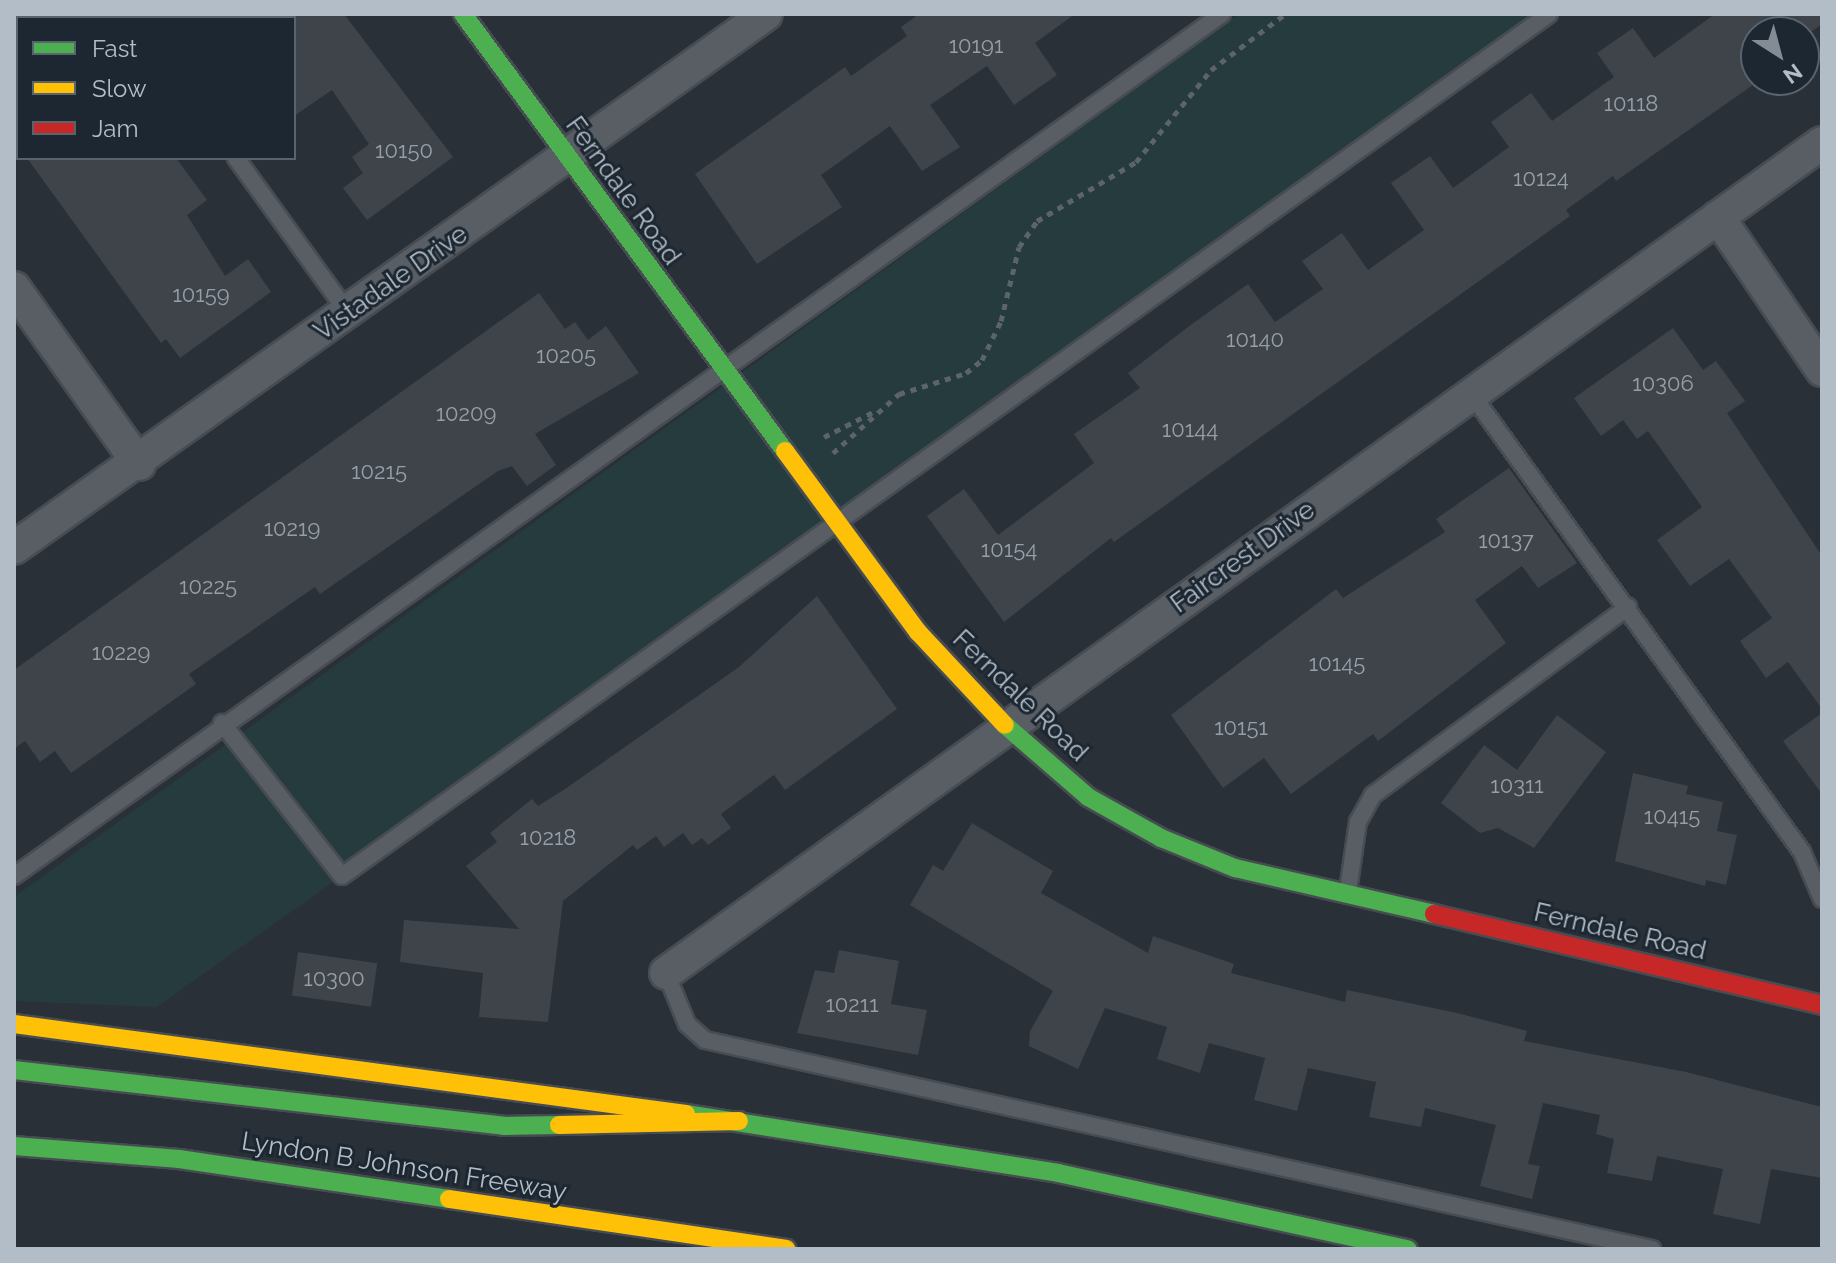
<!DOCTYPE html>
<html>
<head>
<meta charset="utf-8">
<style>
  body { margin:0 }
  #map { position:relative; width:1836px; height:1263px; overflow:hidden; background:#293037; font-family:Raleway,sans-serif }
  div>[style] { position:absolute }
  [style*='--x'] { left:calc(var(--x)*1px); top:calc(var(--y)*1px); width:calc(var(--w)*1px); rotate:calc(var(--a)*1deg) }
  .green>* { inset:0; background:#263b3d }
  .building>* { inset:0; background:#3e444a; transform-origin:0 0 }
  .path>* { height:5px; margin-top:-2.5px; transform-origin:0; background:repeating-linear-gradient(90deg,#5c6369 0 6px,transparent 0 12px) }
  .roads { filter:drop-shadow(2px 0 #474c52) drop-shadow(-2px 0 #474c52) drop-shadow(0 2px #474c52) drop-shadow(0 -2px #474c52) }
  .lane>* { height:16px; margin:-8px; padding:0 8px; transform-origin:8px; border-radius:8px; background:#595e65 }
  .street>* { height:32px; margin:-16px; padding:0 16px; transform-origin:16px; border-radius:16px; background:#595e65 }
  .fast>* { height:18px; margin:-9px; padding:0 9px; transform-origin:9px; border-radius:9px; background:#4caf50 }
  .slow>* { height:18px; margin:-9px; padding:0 9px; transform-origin:9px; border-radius:9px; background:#ffc107 }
  .jam>* { height:18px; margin:-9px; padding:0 9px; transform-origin:9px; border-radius:9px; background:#c62828 }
  span { translate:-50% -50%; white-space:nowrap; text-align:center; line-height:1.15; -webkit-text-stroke:6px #1c2732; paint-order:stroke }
  .number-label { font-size:22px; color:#969fa8 }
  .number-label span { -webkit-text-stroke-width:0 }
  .street-label { font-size:26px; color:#b3bdc8 }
  .frame { position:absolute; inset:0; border:16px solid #b3bdc8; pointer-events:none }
  .legend { position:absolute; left:16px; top:16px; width:280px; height:144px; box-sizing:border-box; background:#1c2732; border:2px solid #58636e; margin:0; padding:10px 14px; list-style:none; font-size:24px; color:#b3bdc8 }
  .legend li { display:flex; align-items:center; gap:16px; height:40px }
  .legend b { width:40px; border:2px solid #58636e }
  .north { position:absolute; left:1740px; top:16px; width:80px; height:80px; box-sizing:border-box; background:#1c2732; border:2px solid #58636e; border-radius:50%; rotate:144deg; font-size:22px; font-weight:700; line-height:32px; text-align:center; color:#b3bdc8 }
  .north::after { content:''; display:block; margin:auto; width:28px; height:36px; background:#838c95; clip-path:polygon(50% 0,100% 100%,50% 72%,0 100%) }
</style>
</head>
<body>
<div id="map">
  <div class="green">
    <div style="clip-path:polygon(1239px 14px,1557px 14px,157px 1007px,14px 1001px,14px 897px)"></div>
  </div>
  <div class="building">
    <div style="clip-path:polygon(294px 14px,344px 14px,453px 157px,367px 220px,343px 188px,363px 173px,352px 157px,369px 144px,332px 90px,294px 116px)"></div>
    <div style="clip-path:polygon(919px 14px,1075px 14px,1035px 43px,1057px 75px,1014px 105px,987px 66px,930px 105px,960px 147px,922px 171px,890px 126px,821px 175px,842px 207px,757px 264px,695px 174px,845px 67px,851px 76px,907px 36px,901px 27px)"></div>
    <div style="clip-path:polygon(1715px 14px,1822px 14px,1822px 24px,1804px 37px,1756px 32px,1760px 80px,1616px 181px,1613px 176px,1566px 210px,1570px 216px,1114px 542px,1111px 538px,1004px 622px,927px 516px,964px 489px,998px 535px,1094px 463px,1074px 434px,1140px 388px,1128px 373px,1192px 324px,1248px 284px,1275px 322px,1323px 289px,1302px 261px,1342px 233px,1368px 270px,1424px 230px,1391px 183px,1430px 156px,1453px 188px,1509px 147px,1491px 122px,1531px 93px,1552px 121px,1614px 77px,1597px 53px,1633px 28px,1654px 58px)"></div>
    <div style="clip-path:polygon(27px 158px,176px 158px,207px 200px,187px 215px,225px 276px,248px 259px,271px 292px,180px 358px,166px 339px,161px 343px)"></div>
    <div style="clip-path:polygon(539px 293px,565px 329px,575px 322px,588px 340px,606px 326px,639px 373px,535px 434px,556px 465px,527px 486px,512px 466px,498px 471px,320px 594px,315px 587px,189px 674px,196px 684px,71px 773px,55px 751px,40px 762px,25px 741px,14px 749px,14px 670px)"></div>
    <div style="clip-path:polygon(1673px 328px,1703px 370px,1716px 361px,1745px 401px,1727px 413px,1822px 556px,1822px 709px,1788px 662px,1766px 678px,1740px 641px,1772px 618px,1729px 559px,1690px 586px,1657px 540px,1702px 507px,1648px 431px,1637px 439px,1623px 420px,1601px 436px,1574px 398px)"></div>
    <div style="clip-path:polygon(1509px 468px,1577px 563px,1538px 588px,1522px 566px,1475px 600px,1506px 643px,1378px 741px,1373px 734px,1291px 794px,1264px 758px,1223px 788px,1171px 715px,1336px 589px,1343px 598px,1445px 532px,1436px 519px)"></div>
    <div style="clip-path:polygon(817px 596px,897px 709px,785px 790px,774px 775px,721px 814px,731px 828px,708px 845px,702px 838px,692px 845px,683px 833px,664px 847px,656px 836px,637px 850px,633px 845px,563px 901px,548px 1022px,479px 1017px,483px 973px,400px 962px,404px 920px,519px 929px,466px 866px,497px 842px,490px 833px,532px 799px,538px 806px,565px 789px,739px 667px)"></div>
    <div style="clip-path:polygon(1822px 713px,1822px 794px,1783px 741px)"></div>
    <div style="clip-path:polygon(1557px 715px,1606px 752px,1534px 848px,1498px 828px,1480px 833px,1441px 803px,1484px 745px,1517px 770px)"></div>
    <div style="clip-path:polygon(1633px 773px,1688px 786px,1686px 794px,1723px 802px,1717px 831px,1737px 835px,1726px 885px,1706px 880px,1705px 886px,1615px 861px)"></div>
    <div style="clip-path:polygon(972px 823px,1053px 871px,1041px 893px,1148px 953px,1153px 936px,1234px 964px,1231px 973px,1345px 1002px,1347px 990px,1457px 1013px,1527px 1031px,1524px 1041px,1686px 1072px,1822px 1107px,1822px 1178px,1771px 1169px,1760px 1224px,1713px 1214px,1723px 1169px,1657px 1156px,1652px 1181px,1607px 1173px,1614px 1139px,1596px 1134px,1600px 1115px,1543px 1103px,1528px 1164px,1540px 1166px,1532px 1199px,1480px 1186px,1496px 1125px,1425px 1108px,1421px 1127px,1369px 1117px,1376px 1082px,1308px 1068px,1297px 1111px,1254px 1100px,1265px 1058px,1209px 1043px,1200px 1073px,1157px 1059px,1167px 1027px,1105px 1008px,1078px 1069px,1029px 1046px,1030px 1031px,1053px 991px,910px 905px,933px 865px,943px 871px)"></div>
    <div style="clip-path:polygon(839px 950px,899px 961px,891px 1004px,927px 1010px,918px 1055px,797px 1033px,815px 970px,834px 973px)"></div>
    <div style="left:298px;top:952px;width:80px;height:44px;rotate:8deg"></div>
  </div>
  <div class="path">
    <div style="--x:824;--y:437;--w:57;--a:-27"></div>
    <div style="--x:833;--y:453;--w:89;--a:-41.8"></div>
    <div style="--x:899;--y:394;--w:70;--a:-17.4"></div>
    <div style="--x:966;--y:373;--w:21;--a:-39"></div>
    <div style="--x:982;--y:360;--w:43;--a:-64"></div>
    <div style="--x:1001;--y:321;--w:76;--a:-76.3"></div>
    <div style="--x:1019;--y:247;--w:32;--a:-55"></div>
    <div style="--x:1037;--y:221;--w:115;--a:-30.8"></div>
    <div style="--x:1136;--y:162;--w:119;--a:-50.8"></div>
    <div style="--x:1211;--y:70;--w:93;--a:-37.1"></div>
  </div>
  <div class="roads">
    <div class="lane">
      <div style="--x:131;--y:14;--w:5;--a:53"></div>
      <div style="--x:236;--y:158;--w:191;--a:54.1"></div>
      <div style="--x:1470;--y:392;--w:567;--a:54.18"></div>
      <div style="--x:1802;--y:852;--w:51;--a:66.9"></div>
      <div style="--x:222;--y:723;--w:194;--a:51.9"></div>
      <div style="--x:342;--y:876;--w:1483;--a:-35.53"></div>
      <div style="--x:14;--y:876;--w:1484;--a:-35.51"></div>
      <div style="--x:1348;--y:891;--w:70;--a:-81.8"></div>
      <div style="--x:1358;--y:822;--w:31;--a:-61"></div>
      <div style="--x:1373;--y:795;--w:317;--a:-36.4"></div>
      <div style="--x:666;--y:973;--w:55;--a:67.6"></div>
      <div style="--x:687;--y:1024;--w:24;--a:42"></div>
      <div style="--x:705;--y:1040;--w:970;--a:12.45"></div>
    </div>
    <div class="street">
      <div style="--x:1718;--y:217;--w:185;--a:55.8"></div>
      <div style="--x:14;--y:288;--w:216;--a:54.6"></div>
      <div style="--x:14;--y:548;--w:922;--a:-35.38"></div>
      <div style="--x:666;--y:973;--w:1423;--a:-35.68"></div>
    </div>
    <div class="fast">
      <div style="--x:463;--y:14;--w:543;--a:53.62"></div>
      <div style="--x:1005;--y:725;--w:110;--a:40.9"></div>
      <div style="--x:1088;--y:797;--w:84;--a:29.3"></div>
      <div style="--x:1161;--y:838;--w:80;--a:22.1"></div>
      <div style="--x:1235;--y:868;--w:204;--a:13"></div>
      <div style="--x:14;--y:1070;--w:493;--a:6.5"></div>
      <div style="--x:504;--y:1126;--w:55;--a:-1"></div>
      <div style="--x:686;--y:1114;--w:377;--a:9"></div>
      <div style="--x:1058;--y:1173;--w:358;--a:12.3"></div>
      <div style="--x:14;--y:1146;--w:166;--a:4.5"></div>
      <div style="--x:179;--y:1159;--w:273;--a:8.4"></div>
    </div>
    <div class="slow">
      <div style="--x:785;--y:451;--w:225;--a:53.7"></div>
      <div style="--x:918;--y:632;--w:127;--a:46.9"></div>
      <div style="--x:14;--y:1024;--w:678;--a:7.63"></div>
      <div style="--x:559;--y:1125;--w:180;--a:-1.3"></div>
      <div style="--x:449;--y:1199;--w:341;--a:8.4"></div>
    </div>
    <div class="jam">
      <div style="--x:1434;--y:914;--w:399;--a:13.2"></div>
    </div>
  </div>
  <div class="number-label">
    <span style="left:976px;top:46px">10191</span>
    <span style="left:1631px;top:104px">10118</span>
    <span style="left:404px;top:151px">10150</span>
    <span style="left:1541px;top:179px">10124</span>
    <span style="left:201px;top:295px">10159</span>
    <span style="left:1255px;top:340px">10140</span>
    <span style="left:566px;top:356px">10205</span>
    <span style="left:1663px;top:384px">10306</span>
    <span style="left:466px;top:414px">10209</span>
    <span style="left:1190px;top:430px">10144</span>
    <span style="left:379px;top:472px">10215</span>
    <span style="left:292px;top:529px">10219</span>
    <span style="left:1506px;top:541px">10137</span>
    <span style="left:1009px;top:550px">10154</span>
    <span style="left:208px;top:587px">10225</span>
    <span style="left:121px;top:653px">10229</span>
    <span style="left:1337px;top:664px">10145</span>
    <span style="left:1241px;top:728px">10151</span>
    <span style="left:1517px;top:786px">10311</span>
    <span style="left:1672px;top:817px">10415</span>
    <span style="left:548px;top:838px">10218</span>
    <span style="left:334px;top:979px">10300</span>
    <span style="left:852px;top:1005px">10211</span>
  </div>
  <div class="street-label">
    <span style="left:623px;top:191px;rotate:54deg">Ferndale Road</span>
    <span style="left:391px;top:283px;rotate:-35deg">Vistadale Drive</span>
    <span style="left:1243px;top:557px;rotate:-36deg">Faircrest Drive</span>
    <span style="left:1020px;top:696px;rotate:44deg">Ferndale Road</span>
    <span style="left:1620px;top:932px;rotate:13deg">Ferndale Road</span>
    <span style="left:404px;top:1167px;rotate:9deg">Lyndon B Johnson Freeway</span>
  </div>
  <div class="frame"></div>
  <ul class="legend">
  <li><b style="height:10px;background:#4caf50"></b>Fast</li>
  <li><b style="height:10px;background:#ffc107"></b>Slow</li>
  <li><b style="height:10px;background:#c62828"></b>Jam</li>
  </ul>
  <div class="north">N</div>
</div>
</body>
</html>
